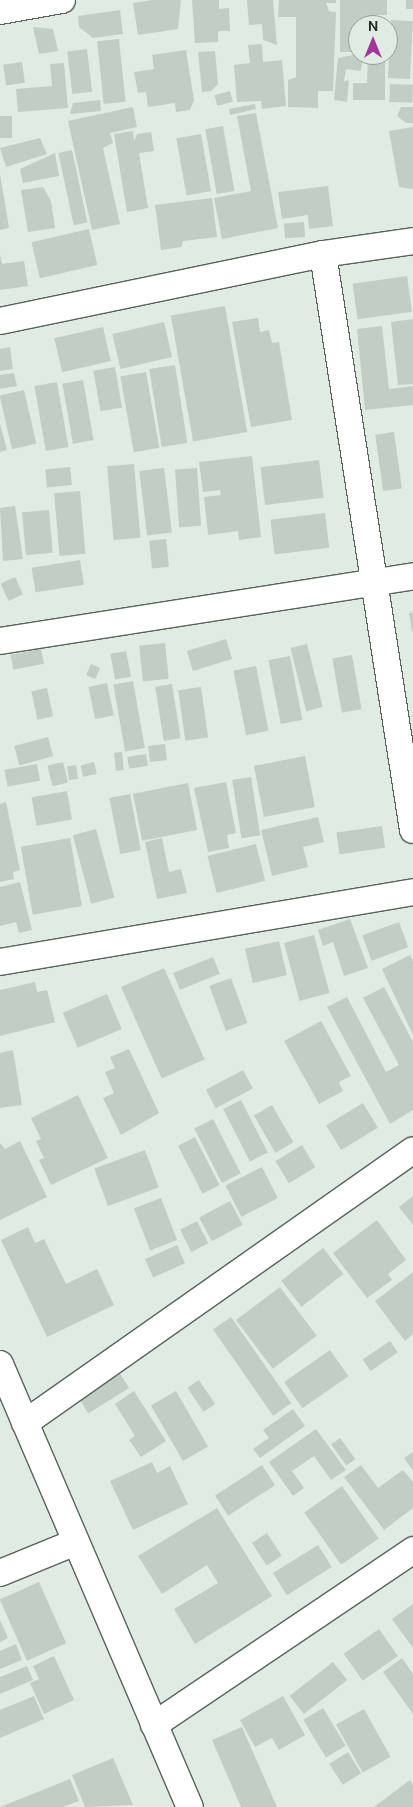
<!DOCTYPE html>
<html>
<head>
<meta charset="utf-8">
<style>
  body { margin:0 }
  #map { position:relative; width:413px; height:1807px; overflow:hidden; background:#e0ece3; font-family:"DM Sans",sans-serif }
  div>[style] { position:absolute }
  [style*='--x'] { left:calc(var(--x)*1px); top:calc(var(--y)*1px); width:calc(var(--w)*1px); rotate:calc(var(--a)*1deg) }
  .building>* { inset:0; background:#c1cdc5; transform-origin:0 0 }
  .roads { filter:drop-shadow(1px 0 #57625a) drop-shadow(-1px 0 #57625a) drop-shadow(0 1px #57625a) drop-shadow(0 -1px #57625a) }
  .minor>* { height:26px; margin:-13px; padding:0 13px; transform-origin:13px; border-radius:13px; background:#fff }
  span { translate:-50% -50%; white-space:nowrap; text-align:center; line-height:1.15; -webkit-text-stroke:5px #e0ece3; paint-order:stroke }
  .north { position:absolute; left:348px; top:15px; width:50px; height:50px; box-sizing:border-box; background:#e0ece3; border:1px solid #969f99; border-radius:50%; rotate:0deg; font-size:14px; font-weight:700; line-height:20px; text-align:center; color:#282c29 }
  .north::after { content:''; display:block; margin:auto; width:18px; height:22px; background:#a03799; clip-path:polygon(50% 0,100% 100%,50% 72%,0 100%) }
</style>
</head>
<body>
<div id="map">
  <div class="building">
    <div style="clip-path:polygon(152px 0,181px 0,178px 29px,138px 35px,133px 3px)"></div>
    <div style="clip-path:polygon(192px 0,219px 0,219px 9px,229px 8px,230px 31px,218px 31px,218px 42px,195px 43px)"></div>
    <div style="clip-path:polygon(247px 0,273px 0,277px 45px,263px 40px,262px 24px,249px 25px)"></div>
    <div style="clip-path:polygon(279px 0,336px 0,336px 3px,326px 3px,329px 11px,336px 12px,333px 91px,318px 91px,318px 108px,288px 107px,288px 80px,296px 77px,296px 17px,278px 17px)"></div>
    <div style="clip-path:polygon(340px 0,387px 0,387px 15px,376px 15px,376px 24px,357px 24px,353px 52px,340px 52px)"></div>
    <div style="left:406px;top:0;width:7px;height:9px"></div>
    <div style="clip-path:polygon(120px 10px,123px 34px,93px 38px,79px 27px,78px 16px)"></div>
    <div style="left:391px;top:20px;width:22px;height:58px;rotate:3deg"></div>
    <div style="clip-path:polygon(33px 27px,53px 29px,58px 51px,39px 54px)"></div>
    <div style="left:119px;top:39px;width:63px;height:22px;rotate:84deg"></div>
    <div style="clip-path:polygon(262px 44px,263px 62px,282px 60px,286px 106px,262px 109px,261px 101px,237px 102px,234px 65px,250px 63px,248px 45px)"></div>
    <div style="left:87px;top:49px;width:43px;height:20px;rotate:83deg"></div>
    <div style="clip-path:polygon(186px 50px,194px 100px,190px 110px,176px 112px,175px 103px,148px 107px,146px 92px,138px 93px,134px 72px,154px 69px,152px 55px)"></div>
    <div style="clip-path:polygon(215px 51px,218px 84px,211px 91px,202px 92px,198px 52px)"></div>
    <div style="clip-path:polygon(358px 54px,363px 55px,361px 71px,346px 69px,344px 81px,349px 80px,347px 102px,334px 100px,338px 58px)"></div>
    <div style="clip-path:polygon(368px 56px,385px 56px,385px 100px,353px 100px,353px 83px,367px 83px)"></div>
    <div style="left:22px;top:62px;width:21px;height:19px;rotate:82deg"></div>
    <div style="clip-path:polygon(64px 63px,68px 108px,18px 112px,16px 89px,52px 86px,50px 64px)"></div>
    <div style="left:390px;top:84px;width:23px;height:18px;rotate:2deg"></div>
    <div style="left:230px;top:91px;width:11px;height:16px;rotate:75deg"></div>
    <div style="clip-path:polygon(100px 100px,101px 111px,70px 114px,73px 103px)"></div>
    <div style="clip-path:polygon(255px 104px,256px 109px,230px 115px,229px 109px)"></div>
    <div style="clip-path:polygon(133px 107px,137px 127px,110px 133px,113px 143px,103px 148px,120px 224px,92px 230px,68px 121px)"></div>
    <div style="clip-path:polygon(401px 107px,413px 107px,413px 123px,406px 123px,397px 116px)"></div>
    <div style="clip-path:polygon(256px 113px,278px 228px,222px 239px,214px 198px,251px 191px,237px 116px)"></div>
    <div style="left:0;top:116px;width:12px;height:22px"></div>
    <div style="left:223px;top:126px;width:66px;height:18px;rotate:80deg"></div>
    <div style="clip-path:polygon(413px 127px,413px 189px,399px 187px,389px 131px)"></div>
    <div style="clip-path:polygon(133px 131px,134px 141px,137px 134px,151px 132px,154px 151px,139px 153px,148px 208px,127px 212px,114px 134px)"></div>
    <div style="left:201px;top:134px;width:58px;height:25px;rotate:80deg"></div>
    <div style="clip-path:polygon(40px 138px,47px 154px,6px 167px,0 148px)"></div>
    <div style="left:72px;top:150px;width:74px;height:14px;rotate:78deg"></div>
    <div style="clip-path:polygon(55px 153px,59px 176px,23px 183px,20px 169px)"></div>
    <div style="clip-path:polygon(0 174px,9px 228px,0 230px)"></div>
    <div style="clip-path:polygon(328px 186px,333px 226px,309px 229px,308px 215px,282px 219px,278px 192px)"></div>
    <div style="clip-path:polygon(43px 187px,51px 201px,55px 228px,28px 232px,21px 190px)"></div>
    <div style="clip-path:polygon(212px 198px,217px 237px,183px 241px,181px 247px,161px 250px,155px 205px)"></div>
    <div style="left:304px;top:222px;width:15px;height:20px;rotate:86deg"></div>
    <div style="left:89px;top:229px;width:37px;height:59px;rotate:77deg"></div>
    <div style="clip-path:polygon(0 254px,2px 264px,24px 261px,28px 286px,0 290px)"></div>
    <div style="left:407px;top:276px;width:36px;height:55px;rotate:82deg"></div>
    <div style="left:225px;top:306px;width:128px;height:55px;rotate:80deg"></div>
    <div style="clip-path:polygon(258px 318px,260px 332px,269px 330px,272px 343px,279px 342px,292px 420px,251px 427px,232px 322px)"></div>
    <div style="clip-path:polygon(413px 319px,413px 384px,398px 385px,391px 322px)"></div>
    <div style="left:164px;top:322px;width:36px;height:53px;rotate:77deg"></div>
    <div style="clip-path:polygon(382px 326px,389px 389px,413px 386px,413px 405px,365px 410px,357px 329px)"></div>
    <div style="left:103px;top:327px;width:35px;height:50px;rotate:77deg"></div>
    <div style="clip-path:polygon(10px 347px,13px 369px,0 371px,0 349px)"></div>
    <div style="left:175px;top:365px;width:79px;height:26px;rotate:81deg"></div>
    <div style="left:115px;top:367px;width:41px;height:22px;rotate:80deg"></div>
    <div style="left:146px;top:372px;width:77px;height:26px;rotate:80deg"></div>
    <div style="clip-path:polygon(14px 373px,17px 386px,0 389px,0 375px)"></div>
    <div style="left:83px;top:380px;width:61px;height:21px;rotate:80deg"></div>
    <div style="left:57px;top:382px;width:66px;height:23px;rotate:80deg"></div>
    <div style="left:24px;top:390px;width:55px;height:25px;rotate:77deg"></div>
    <div style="clip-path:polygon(0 424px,7px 450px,0 452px)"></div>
    <div style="left:394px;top:432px;width:57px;height:19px;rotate:82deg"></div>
    <div style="clip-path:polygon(252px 456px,261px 537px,239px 540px,238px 531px,208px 535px,204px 497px,221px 495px,220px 490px,203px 492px,199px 462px)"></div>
    <div style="left:319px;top:460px;width:38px;height:59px;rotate:83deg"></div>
    <div style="left:134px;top:464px;width:74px;height:27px;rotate:85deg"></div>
    <div style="left:70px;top:467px;width:18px;height:25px;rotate:84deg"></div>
    <div style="left:164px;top:468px;width:65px;height:25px;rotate:83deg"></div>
    <div style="left:197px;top:468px;width:58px;height:22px;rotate:86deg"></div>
    <div style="left:80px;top:491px;width:63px;height:26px;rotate:85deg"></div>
    <div style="clip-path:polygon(15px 506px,23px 559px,3px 561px,0 508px)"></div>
    <div style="left:49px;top:510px;width:43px;height:27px;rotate:85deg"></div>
    <div style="left:325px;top:513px;width:35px;height:55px;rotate:83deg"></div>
    <div style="left:166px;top:539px;width:28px;height:17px;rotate:84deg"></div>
    <div style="left:80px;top:560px;width:25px;height:49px;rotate:81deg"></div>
    <div style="left:15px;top:577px;width:19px;height:16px;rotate:65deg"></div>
    <div style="clip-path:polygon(413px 612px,413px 631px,412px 632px,409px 613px)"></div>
    <div style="left:226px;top:639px;width:21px;height:41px;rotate:73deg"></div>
    <div style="left:165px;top:643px;width:36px;height:26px;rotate:84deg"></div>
    <div style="left:307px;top:644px;width:65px;height:17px;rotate:76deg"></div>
    <div style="left:41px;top:649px;width:15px;height:31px;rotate:79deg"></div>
    <div style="left:126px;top:651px;width:26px;height:16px;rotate:79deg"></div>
    <div style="left:352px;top:655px;width:55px;height:20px;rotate:80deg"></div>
    <div style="left:290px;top:656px;width:65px;height:22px;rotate:79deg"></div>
    <div style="left:91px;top:664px;width:10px;height:12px;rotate:24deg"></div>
    <div style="left:256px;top:666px;width:66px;height:23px;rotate:79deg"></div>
    <div style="left:133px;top:681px;width:68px;height:20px;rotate:80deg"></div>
    <div style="left:107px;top:683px;width:33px;height:19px;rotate:78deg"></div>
    <div style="left:172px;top:684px;width:55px;height:17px;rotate:81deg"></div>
    <div style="left:201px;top:687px;width:51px;height:23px;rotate:82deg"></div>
    <div style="left:47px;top:688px;width:29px;height:16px;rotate:78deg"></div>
    <div style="left:48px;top:737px;width:20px;height:35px;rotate:75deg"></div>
    <div style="left:165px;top:744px;width:16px;height:17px;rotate:83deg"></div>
    <div style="left:122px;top:752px;width:18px;height:8px;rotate:84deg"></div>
    <div style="left:146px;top:754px;width:12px;height:19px;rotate:81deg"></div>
    <div style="left:305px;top:756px;width:52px;height:52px;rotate:79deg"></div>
    <div style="left:63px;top:762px;width:21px;height:16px;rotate:76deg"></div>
    <div style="left:94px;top:762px;width:12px;height:14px;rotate:76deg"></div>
    <div style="left:37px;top:764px;width:17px;height:33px;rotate:80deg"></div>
    <div style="left:76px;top:765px;width:14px;height:9px;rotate:82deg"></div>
    <div style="left:251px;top:777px;width:59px;height:19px;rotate:81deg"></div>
    <div style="clip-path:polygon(226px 782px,236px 833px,227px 835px,229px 848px,208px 852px,194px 788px)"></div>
    <div style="left:188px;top:783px;width:48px;height:56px;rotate:79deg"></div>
    <div style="left:67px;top:791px;width:29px;height:36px;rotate:80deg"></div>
    <div style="left:130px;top:794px;width:57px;height:21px;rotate:79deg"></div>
    <div style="clip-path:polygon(6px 802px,20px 870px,13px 872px,14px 879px,0 882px,0 804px)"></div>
    <div style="clip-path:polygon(318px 817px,324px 842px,303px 847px,308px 867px,272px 876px,261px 830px)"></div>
    <div style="left:382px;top:826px;width:22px;height:46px;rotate:82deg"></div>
    <div style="left:96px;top:829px;width:71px;height:24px;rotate:75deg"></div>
    <div style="left:70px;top:838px;width:69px;height:50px;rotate:80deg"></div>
    <div style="clip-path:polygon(162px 838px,169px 872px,181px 869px,187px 893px,157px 899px,145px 842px)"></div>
    <div style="left:256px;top:844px;width:38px;height:50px;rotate:76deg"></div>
    <div style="clip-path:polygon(20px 882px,32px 930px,19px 933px,16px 922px,0 926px,0 887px)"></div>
    <div style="clip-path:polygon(350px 919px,368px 968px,344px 976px,333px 942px,323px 946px,318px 930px)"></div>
    <div style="left:399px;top:922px;width:27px;height:39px;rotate:70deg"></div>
    <div style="left:314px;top:935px;width:60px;height:31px;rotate:75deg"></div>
    <div style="left:279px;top:941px;width:35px;height:35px;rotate:77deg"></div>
    <div style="clip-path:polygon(410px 955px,413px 961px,413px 1035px,382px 969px)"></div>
    <div style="left:213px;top:957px;width:18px;height:43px;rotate:68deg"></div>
    <div style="left:164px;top:968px;width:100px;height:47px;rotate:66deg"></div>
    <div style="left:231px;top:978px;width:48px;height:23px;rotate:70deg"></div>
    <div style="clip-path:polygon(35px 982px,37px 992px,47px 990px,55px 1022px,0 1036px,0 990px)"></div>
    <div style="clip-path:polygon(384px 987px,413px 1042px,413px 1110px,390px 1124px,327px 1007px,347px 997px,386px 1072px,399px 1065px,363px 998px)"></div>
    <div style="left:107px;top:994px;width:38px;height:48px;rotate:67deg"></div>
    <div style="clip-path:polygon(321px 1021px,351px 1076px,339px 1082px,343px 1091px,319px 1104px,284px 1041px)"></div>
    <div style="clip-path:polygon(129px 1049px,159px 1113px,121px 1135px,103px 1098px,114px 1093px,105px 1072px,115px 1068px,110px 1057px)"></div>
    <div style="clip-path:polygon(13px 1050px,22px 1105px,0 1108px,0 1053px)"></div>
    <div style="left:243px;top:1070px;width:21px;height:42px;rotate:62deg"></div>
    <div style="clip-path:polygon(78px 1095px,108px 1158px,51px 1185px,39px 1160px,44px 1158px,36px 1141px,41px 1139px,31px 1118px)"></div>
    <div style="left:241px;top:1100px;width:59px;height:20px;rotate:63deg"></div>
    <div style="left:363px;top:1103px;width:29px;height:43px;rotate:59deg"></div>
    <div style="left:272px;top:1105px;width:43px;height:21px;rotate:60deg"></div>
    <div style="left:213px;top:1119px;width:61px;height:21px;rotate:63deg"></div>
    <div style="left:195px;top:1137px;width:54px;height:19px;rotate:63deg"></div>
    <div style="clip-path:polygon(20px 1141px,47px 1197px,0 1220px,0 1143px,5px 1149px)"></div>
    <div style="left:302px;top:1145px;width:26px;height:31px;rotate:59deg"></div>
    <div style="left:145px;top:1150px;width:40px;height:54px;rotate:70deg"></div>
    <div style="left:262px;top:1167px;width:35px;height:41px;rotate:63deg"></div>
    <div style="clip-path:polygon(413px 1196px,413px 1225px,399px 1207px)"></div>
    <div style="left:161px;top:1198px;width:45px;height:29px;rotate:69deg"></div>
    <div style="left:230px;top:1201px;width:27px;height:35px;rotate:62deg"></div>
    <div style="clip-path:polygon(377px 1220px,406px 1260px,388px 1274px,392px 1280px,367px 1298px,333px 1253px)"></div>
    <div style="left:197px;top:1221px;width:25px;height:19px;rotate:63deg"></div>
    <div style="clip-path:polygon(28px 1227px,35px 1243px,44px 1239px,66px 1284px,97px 1269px,114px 1305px,47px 1337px,1px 1240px)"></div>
    <div style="left:177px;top:1245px;width:20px;height:35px;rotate:66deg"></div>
    <div style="left:323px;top:1248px;width:33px;height:53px;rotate:52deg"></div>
    <div style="clip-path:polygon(413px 1272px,413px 1334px,405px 1341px,375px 1301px)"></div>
    <div style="left:280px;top:1287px;width:61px;height:55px;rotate:53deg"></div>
    <div style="left:231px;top:1317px;width:105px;height:22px;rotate:55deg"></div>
    <div style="left:390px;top:1341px;width:14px;height:33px;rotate:56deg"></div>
    <div style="left:330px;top:1350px;width:32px;height:56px;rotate:55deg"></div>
    <div style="left:119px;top:1372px;width:19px;height:48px;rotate:58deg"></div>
    <div style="left:199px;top:1380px;width:29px;height:14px;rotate:56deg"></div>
    <div style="clip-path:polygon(134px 1391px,166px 1441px,141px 1457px,129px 1440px,135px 1436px,115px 1404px)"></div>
    <div style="left:176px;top:1391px;width:64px;height:29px;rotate:60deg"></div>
    <div style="clip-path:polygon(293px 1409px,305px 1426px,260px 1458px,253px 1449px,269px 1438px,263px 1430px)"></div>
    <div style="clip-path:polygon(316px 1429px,346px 1470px,331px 1480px,314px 1456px,292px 1471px,304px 1488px,293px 1496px,269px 1462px)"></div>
    <div style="left:340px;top:1438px;width:26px;height:11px;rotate:54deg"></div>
    <div style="clip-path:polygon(413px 1452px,413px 1471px,404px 1458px)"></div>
    <div style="clip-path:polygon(152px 1462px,157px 1473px,170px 1466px,188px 1504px,133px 1530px,110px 1481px)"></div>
    <div style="left:262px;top:1465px;width:24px;height:56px;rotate:57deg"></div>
    <div style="clip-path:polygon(361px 1465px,378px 1488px,403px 1470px,413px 1482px,413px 1508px,384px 1530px,344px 1477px)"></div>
    <div style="left:342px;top:1486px;width:64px;height:46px;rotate:55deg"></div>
    <div style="clip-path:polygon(217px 1508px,272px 1596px,195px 1644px,174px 1609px,218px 1583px,207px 1565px,162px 1594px,138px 1556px)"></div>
    <div style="left:267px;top:1533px;width:27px;height:18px;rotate:57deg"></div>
    <div style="left:318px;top:1545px;width:26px;height:53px;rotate:58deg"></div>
    <div style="left:39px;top:1582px;width:67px;height:43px;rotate:66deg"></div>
    <div style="clip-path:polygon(413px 1604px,413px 1648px,392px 1619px)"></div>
    <div style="clip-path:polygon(0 1620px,8px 1638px,0 1642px)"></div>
    <div style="left:379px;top:1629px;width:33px;height:43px;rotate:55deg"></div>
    <div style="clip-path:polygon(16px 1644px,22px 1660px,0 1669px,0 1651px)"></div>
    <div style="clip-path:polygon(54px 1656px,74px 1700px,44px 1714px,30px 1683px,39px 1679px,33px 1666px)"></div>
    <div style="clip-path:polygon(402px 1658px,413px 1674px,413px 1714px,383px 1672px)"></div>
    <div style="left:333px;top:1662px;width:23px;height:55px;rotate:52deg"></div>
    <div style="clip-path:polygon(27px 1666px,33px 1680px,0 1694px,0 1677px)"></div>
    <div style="clip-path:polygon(34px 1696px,44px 1719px,0 1738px,0 1710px)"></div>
    <div style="clip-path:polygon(283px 1696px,305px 1735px,279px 1750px,272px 1738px,255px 1747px,240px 1720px)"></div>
    <div style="left:323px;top:1708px;width:44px;height:23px;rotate:59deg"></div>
    <div style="left:364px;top:1709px;width:55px;height:32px;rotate:61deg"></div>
    <div style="clip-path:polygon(242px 1727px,277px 1807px,241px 1807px,212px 1740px)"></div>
    <div style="left:348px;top:1752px;width:25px;height:22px;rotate:58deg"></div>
    <div style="clip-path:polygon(113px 1758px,133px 1805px,85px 1807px,72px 1775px)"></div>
    <div style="clip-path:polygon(70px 1779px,79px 1801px,63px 1807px,0 1807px)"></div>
    <div style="clip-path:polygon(410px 1780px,413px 1785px,413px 1807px,374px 1807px)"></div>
  </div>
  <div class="roads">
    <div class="minor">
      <div style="--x:0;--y:11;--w:63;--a:-10.1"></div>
      <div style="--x:323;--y:254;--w:583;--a:81.12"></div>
      <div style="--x:0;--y:321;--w:330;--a:-11.7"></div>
      <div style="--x:323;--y:254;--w:91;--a:-8.2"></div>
      <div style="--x:0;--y:641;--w:418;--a:-8.9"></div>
      <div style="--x:0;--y:962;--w:419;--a:-9.6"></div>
      <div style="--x:0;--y:1364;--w:482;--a:66.8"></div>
      <div style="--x:25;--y:1423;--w:474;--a:-35.1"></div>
      <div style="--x:0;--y:1573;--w:82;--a:-22.2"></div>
      <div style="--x:154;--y:1725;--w:313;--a:-34"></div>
    </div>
  </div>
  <div class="north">N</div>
</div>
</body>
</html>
